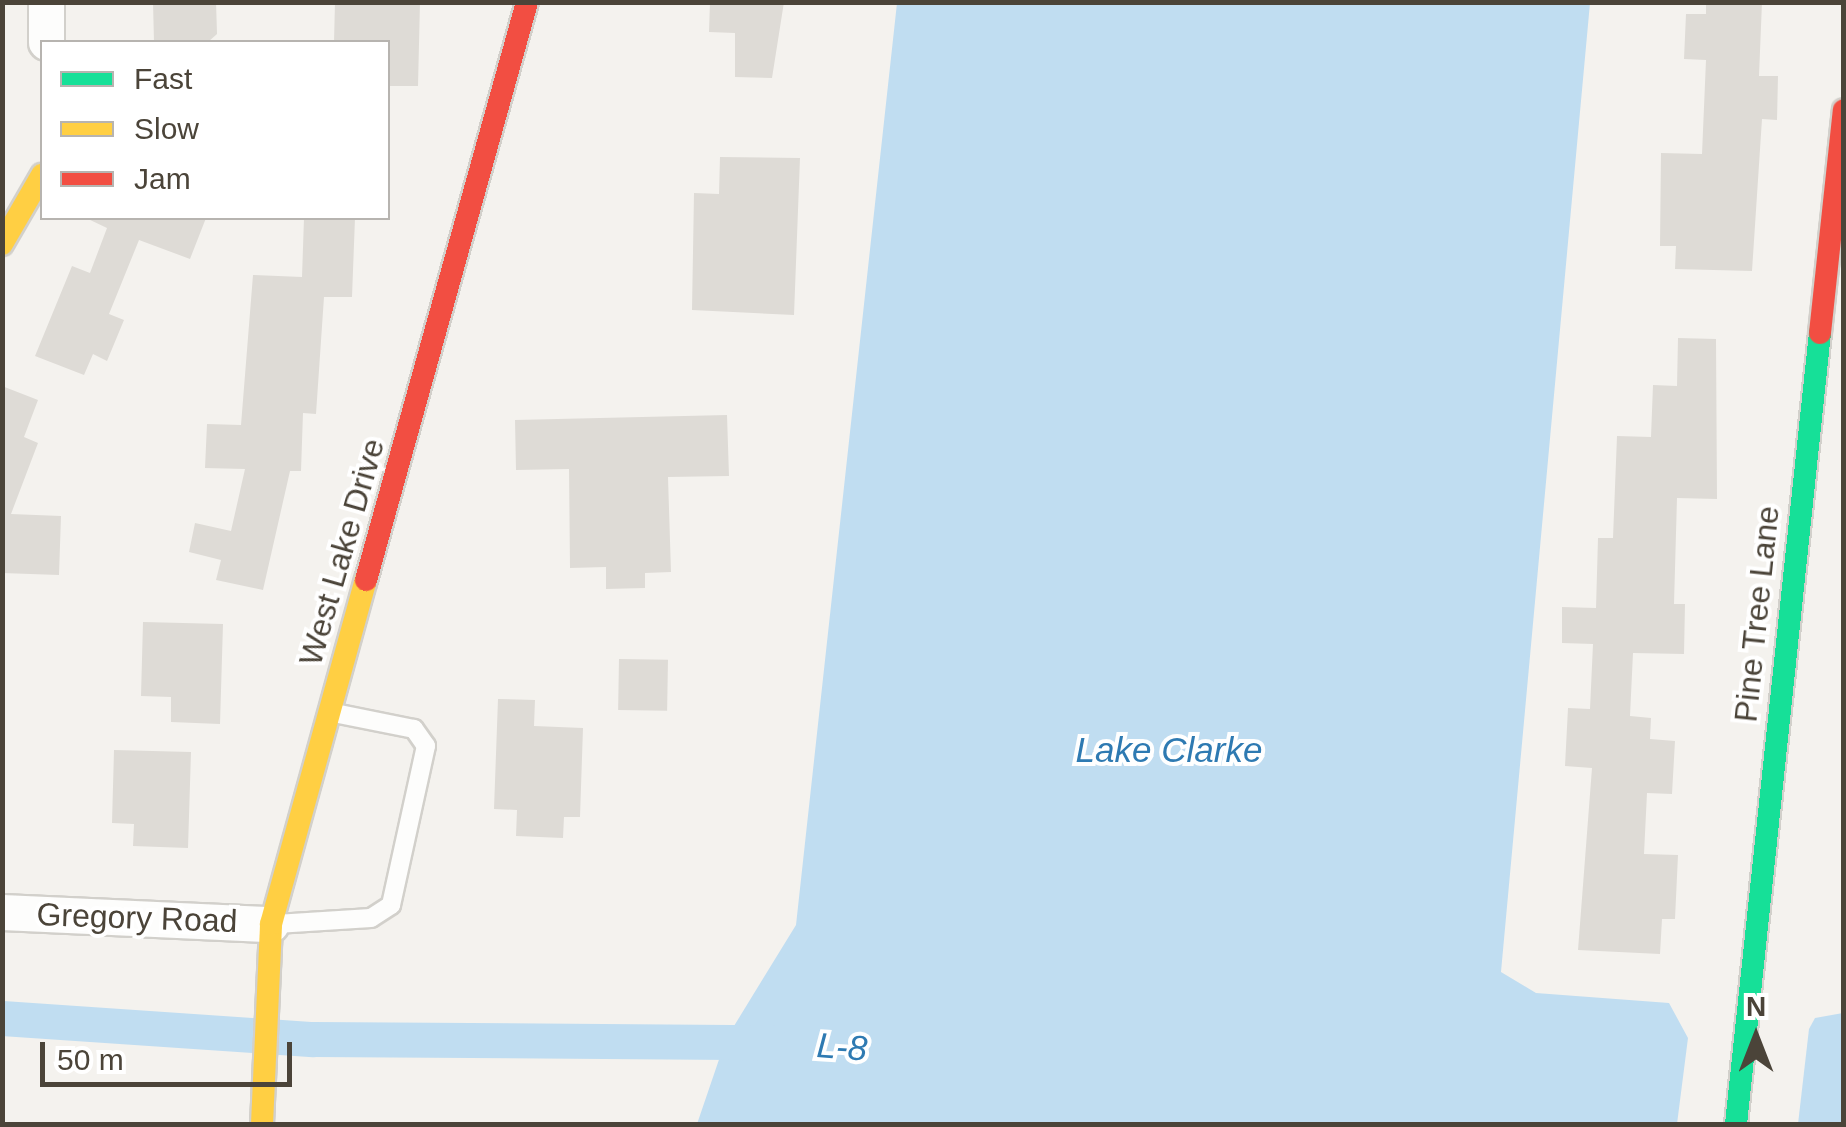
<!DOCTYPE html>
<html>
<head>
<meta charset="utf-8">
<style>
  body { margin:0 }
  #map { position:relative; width:1846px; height:1127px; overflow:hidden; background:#f4f2ee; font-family:Helvetica,sans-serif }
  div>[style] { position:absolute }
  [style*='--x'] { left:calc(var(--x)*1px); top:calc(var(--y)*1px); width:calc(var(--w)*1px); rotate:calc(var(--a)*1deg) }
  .water>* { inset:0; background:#c0ddf1 }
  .canal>* { height:35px; margin:-17.5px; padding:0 17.5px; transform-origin:17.5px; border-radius:17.5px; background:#c0ddf1 }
  .building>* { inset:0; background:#dedbd6; transform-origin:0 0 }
  .roads { filter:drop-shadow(2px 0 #d2d0cb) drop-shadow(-2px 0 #d2d0cb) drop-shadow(0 2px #d2d0cb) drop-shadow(0 -2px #d2d0cb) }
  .lane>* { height:18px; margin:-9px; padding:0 9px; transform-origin:9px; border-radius:9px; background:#fdfdfc }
  .street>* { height:35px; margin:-17.5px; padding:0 17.5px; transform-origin:17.5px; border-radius:17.5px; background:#fdfdfc }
  .fast>* { height:22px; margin:-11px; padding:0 11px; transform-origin:11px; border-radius:11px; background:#16e098 }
  .slow>* { height:22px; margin:-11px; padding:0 11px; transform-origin:11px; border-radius:11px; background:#ffcf43 }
  .jam>* { height:22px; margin:-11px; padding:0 11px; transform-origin:11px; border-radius:11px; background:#f24e42 }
  span { translate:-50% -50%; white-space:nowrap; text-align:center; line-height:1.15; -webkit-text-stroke:8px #fff; paint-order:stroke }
  .street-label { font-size:32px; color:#4b4439 }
  .water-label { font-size:35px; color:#2e7ab2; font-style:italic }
  .frame { position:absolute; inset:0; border:5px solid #4b4439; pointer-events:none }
  .legend { position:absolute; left:40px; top:40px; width:350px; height:180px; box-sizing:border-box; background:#fff; border:2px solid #b7b4b0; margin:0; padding:12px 18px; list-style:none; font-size:30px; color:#4b4439 }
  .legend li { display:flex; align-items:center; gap:20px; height:50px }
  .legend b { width:50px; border:2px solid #b7b4b0 }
  .north { position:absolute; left:1706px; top:987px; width:100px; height:100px; -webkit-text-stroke:8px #fff; paint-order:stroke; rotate:0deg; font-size:28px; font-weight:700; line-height:40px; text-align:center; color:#4b4439 }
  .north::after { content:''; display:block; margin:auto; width:35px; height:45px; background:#4b4439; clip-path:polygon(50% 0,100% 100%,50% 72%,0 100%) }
  .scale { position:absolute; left:40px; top:1042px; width:252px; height:45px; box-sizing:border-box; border:5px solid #4b4439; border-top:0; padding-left:12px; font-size:30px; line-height:35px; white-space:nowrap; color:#4b4439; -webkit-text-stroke:8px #fff; paint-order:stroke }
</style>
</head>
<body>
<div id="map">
  <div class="water">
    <div style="clip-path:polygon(897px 3px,1590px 3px,1501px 972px,1536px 993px,1669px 1003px,1688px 1038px,1677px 1124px,697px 1124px,726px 1039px,796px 925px)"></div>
    <div style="clip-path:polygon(1843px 1013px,1843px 1124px,1798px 1124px,1809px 1029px,1815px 1018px)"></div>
  </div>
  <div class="canal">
    <div style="--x:2;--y:1018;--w:312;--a:3.9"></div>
    <div style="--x:313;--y:1039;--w:457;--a:0.4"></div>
  </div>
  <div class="building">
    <div style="clip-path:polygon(153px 2px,216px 2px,217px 34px,208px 42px,154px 42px)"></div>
    <div style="clip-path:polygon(335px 2px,420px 2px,418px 86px,388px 86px,388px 42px,334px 42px)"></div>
    <div style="clip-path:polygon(710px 2px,784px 2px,772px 78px,735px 77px,735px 33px,709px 32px)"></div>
    <div style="clip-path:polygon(1706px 2px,1762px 2px,1759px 76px,1778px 76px,1777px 120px,1762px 119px,1752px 271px,1675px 269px,1676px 246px,1660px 246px,1661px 153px,1702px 154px,1706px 60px,1684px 59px,1686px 14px,1706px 14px)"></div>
    <div style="clip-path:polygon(720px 157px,800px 158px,794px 315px,692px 310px,694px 193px,719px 194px)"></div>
    <div style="clip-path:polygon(86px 218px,206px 218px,190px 259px,139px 240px,109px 314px,124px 320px,107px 361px,93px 354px,84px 375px,35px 356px,72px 266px,90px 273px,107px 228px)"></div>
    <div style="clip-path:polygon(304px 218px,355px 218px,352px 297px,324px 297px,316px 414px,303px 413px,301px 471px,290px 471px,263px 590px,216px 580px,221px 560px,189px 552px,195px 523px,231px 531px,245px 469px,205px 468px,207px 424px,241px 425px,253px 275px,302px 277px)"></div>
    <div style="clip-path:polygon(1678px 338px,1716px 339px,1717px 499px,1677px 498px,1674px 604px,1685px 604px,1684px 654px,1633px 653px,1630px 716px,1651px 718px,1650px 739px,1675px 741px,1672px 794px,1647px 793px,1644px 854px,1678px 855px,1675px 919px,1662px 919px,1660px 954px,1578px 950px,1592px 768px,1565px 766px,1568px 708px,1590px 709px,1593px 644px,1562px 643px,1562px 607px,1596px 608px,1598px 538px,1613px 538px,1617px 436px,1651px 437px,1653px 385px,1677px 386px)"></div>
    <div style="clip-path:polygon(2px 386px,38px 400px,24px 437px,38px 443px,11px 514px,61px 516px,59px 575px,2px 573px)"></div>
    <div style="clip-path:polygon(727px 415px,729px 476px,668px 477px,671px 572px,645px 573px,645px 588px,606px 589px,606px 567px,570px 568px,569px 469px,516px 470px,515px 420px)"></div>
    <div style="clip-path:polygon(143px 622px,223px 624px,220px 724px,171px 722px,171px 697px,141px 696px)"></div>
    <div style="left:619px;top:659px;width:49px;height:51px;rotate:1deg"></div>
    <div style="clip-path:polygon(498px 699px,535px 700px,534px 726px,583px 728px,580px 817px,564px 817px,563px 838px,516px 836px,517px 810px,494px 809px)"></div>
    <div style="clip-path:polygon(114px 750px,191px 752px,188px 848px,133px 846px,134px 824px,112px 823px)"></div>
  </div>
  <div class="roads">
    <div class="lane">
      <div style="--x:276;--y:924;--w:95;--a:-3.6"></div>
      <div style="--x:371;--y:918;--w:24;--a:-33"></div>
      <div style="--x:391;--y:905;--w:163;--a:-77.6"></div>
      <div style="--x:426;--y:746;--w:21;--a:-125"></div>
      <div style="--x:414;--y:729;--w:82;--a:-168.7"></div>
    </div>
    <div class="street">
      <div style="--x:46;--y:2;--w:40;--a:90"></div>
      <div style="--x:2;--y:912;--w:269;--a:2.6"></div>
    </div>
    <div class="fast">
      <div style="--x:1736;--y:1124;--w:795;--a:-83.94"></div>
    </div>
    <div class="slow">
      <div style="--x:2;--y:244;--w:80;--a:-59.9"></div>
      <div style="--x:262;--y:1124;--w:200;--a:-87.4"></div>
      <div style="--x:271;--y:924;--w:357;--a:-74.6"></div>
    </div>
    <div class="jam">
      <div style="--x:1820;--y:333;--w:224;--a:-83.9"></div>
      <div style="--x:366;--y:580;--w:600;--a:-74.43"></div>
    </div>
  </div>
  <div class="street-label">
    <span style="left:342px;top:552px;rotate:-74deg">West Lake Drive</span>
    <span style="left:1757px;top:614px;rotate:-84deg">Pine Tree Lane</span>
    <span style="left:137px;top:918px;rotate:2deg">Gregory Road</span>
  </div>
  <div class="water-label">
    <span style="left:1169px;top:750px">Lake Clarke</span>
    <span style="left:842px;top:1047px;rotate:4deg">L-8</span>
  </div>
  <div class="frame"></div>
  <ul class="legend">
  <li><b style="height:12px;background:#16e098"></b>Fast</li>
  <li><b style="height:12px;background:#ffcf43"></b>Slow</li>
  <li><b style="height:12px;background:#f24e42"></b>Jam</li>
  </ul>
  <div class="north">N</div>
  <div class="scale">50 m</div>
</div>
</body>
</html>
